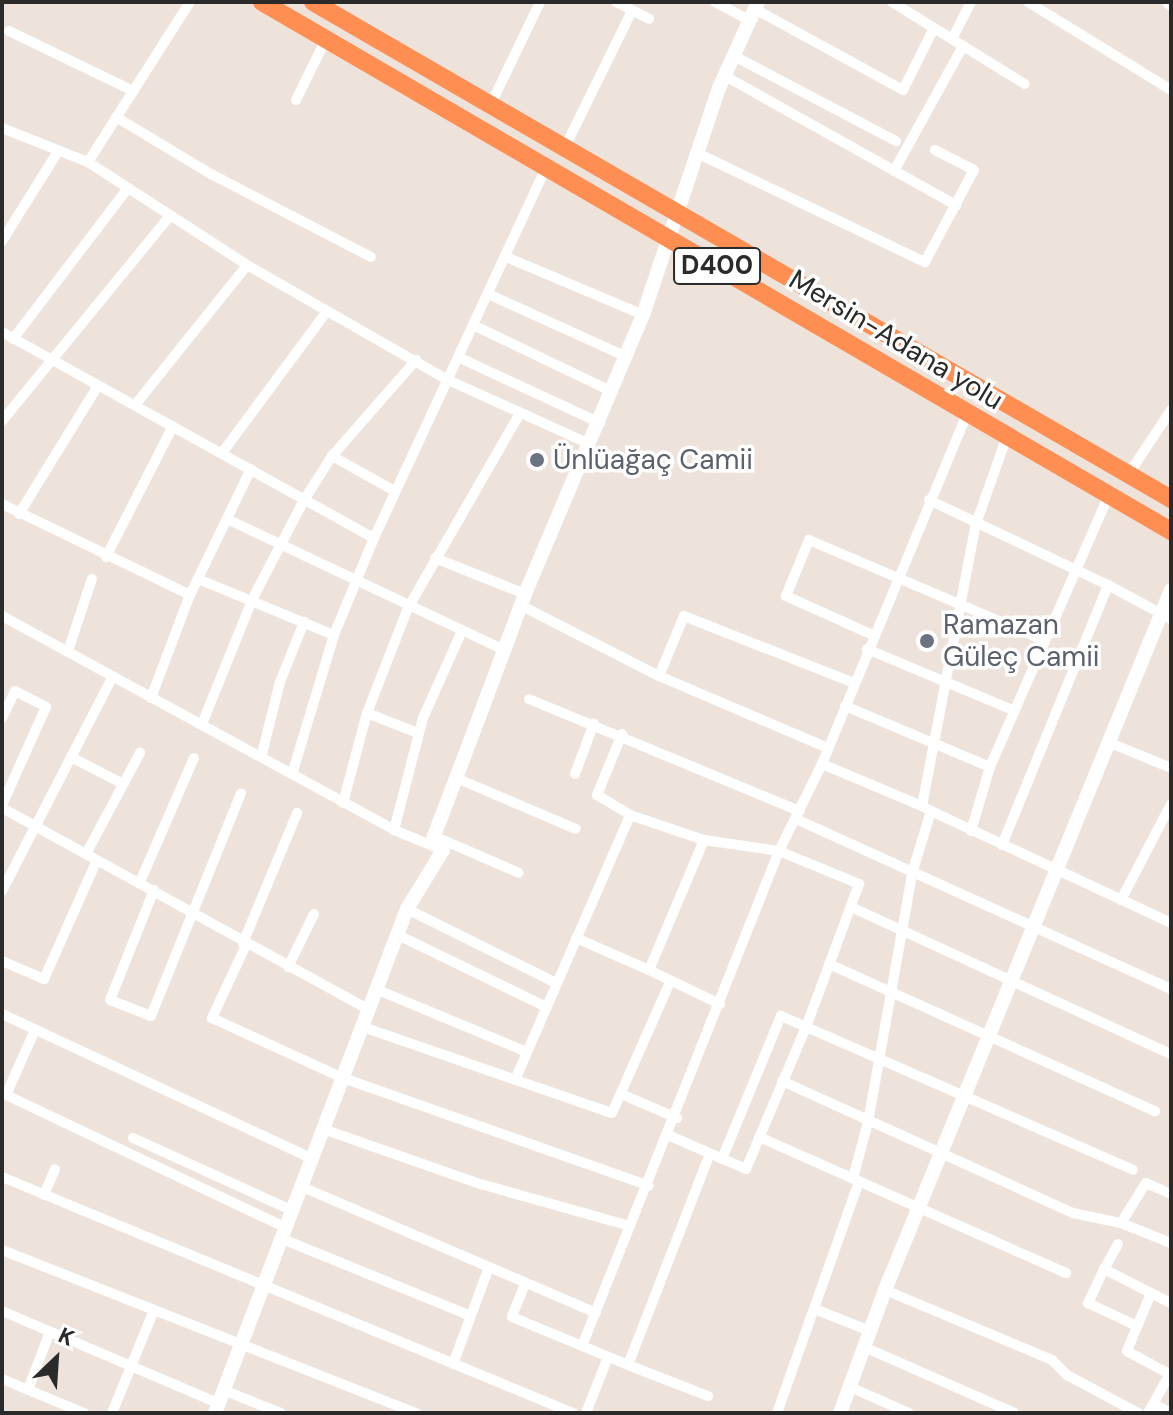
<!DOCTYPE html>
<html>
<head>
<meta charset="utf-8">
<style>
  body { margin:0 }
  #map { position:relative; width:1173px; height:1415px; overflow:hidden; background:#ede3db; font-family:"DM Sans",sans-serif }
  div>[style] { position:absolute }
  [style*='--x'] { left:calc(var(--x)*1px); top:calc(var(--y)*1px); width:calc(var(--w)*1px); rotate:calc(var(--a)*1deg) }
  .street>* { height:10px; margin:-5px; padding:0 5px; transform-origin:5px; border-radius:5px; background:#fff }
  .secondary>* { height:14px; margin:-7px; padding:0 7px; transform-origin:7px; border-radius:7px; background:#fff }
  .highway>* { height:18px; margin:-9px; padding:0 9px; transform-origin:9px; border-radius:9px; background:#ff8e53 }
  .dots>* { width:22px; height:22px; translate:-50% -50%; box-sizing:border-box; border:4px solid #fff; border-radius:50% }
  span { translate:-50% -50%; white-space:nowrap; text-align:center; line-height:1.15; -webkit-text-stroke:7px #fff; paint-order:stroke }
  .shield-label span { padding:2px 6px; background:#fff; border:2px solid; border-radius:6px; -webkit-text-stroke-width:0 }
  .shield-label { font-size:26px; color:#2a2a2a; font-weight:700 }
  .street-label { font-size:28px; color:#2a2a2a }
  .worship-label { font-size:28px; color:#5b616d }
  .left { translate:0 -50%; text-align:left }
  .frame { position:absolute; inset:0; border:4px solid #2a2a2a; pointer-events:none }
  .north { position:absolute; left:16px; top:1319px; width:80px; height:80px; -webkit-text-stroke:6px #fff; paint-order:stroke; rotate:25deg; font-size:22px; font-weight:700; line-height:32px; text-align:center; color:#2a2a2a }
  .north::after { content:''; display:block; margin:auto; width:28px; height:36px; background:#2a2a2a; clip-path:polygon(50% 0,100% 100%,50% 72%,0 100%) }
</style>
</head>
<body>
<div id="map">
  <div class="street">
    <div style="--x:616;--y:2;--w:37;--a:27"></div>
    <div style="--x:715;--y:2;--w:40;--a:28"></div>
    <div style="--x:892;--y:2;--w:156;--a:31.7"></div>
    <div style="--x:1028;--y:2;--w:168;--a:31.6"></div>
    <div style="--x:755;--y:9;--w:169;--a:28.7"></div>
    <div style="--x:903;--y:90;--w:69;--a:-63.4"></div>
    <div style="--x:9;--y:31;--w:138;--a:25.8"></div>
    <div style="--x:952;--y:39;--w:42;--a:-62.8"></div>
    <div style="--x:734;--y:56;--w:183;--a:27.7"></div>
    <div style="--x:725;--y:76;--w:265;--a:29.2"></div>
    <div style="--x:296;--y:100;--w:68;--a:-63.8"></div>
    <div style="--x:491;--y:104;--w:113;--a:-64.3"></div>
    <div style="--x:116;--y:117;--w:111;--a:31"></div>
    <div style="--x:211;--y:174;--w:180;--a:27.4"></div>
    <div style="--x:2;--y:128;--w:92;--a:21.6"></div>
    <div style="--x:88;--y:162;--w:189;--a:32.9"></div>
    <div style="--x:247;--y:265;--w:232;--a:29.8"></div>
    <div style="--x:448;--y:380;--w:156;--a:24.3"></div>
    <div style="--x:565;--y:147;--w:152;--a:-63.8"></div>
    <div style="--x:697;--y:153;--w:253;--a:25.6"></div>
    <div style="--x:925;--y:262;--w:104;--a:-62"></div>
    <div style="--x:974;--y:170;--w:44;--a:-152.9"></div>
    <div style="--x:88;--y:162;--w:190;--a:-57.5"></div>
    <div style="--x:894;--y:171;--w:143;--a:-61.1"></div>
    <div style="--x:2;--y:241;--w:104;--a:-58"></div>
    <div style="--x:506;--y:257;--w:149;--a:22.9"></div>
    <div style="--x:488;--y:294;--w:153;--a:24.4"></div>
    <div style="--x:473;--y:325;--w:155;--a:25.6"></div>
    <div style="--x:2;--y:332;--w:425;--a:29"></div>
    <div style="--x:13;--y:339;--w:190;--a:-52.7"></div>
    <div style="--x:458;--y:357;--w:157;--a:24.9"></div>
    <div style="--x:135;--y:405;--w:179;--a:-51.3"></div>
    <div style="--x:2;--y:421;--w:265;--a:-50.7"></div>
    <div style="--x:222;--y:453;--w:177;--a:-53.5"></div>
    <div style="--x:332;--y:456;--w:72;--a:29.1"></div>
    <div style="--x:1128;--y:475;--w:78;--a:-56.5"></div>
    <div style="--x:929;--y:500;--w:198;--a:25.4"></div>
    <div style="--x:2;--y:504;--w:209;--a:25.8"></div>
    <div style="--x:19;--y:514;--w:149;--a:-58.4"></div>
    <div style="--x:227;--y:519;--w:306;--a:25.3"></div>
    <div style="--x:106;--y:557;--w:147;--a:-62.9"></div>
    <div style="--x:435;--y:558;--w:97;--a:21.8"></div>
    <div style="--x:198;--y:579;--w:147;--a:22.4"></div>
    <div style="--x:520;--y:605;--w:156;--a:27.1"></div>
    <div style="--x:659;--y:676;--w:184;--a:23.1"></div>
    <div style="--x:2;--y:616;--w:447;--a:28.6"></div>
    <div style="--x:394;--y:830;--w:53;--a:22.2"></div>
    <div style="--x:875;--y:636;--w:98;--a:-155.8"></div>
    <div style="--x:786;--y:596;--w:61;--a:-67.7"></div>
    <div style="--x:809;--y:540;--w:255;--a:23.1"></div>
    <div style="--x:867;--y:649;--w:160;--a:22.7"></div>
    <div style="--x:68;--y:651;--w:76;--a:-71.6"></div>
    <div style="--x:659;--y:676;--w:65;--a:-67.4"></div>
    <div style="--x:684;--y:616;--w:183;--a:21.5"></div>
    <div style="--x:151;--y:698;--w:110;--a:-69.3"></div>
    <div style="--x:190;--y:595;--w:140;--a:-64.2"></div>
    <div style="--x:529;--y:699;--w:293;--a:22.5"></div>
    <div style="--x:845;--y:706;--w:157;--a:22.8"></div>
    <div style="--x:367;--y:713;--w:55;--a:21.4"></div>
    <div style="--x:2;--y:718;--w:30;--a:-64"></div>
    <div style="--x:15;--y:691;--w:35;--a:27"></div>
    <div style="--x:46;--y:707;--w:107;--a:114.2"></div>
    <div style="--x:202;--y:724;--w:134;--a:-68"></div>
    <div style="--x:252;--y:600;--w:113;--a:-62.5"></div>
    <div style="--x:304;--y:500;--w:52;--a:-57.5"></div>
    <div style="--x:332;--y:456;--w:128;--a:-48.8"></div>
    <div style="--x:622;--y:734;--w:66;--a:112.3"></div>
    <div style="--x:597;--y:795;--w:39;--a:31"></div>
    <div style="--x:630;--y:815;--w:78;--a:18.7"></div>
    <div style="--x:704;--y:840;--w:76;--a:8.3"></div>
    <div style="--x:779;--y:851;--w:87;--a:22.4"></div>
    <div style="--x:859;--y:884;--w:153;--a:110.3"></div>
    <div style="--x:806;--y:1027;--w:154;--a:112.9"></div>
    <div style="--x:746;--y:1169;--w:83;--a:-156.5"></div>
    <div style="--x:1108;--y:742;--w:68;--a:22.4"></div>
    <div style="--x:262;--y:754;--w:74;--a:-76"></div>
    <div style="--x:280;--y:682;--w:65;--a:-68.2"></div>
    <div style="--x:71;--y:757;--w:59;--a:27.4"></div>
    <div style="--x:822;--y:764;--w:108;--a:22.8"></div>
    <div style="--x:293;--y:771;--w:142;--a:-73.2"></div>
    <div style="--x:334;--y:635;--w:105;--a:-67.6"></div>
    <div style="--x:374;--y:538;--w:409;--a:-65.1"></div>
    <div style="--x:575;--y:774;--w:54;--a:-69.6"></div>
    <div style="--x:456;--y:778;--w:130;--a:23"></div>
    <div style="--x:343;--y:803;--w:93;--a:-75.1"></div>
    <div style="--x:367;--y:713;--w:113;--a:-68.7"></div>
    <div style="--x:408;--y:608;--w:223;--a:-60.1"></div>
    <div style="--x:2;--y:808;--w:420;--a:28.8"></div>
    <div style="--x:931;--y:811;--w:265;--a:25"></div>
    <div style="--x:796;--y:819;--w:412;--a:24.4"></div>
    <div style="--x:394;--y:830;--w:116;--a:-75.5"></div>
    <div style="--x:423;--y:718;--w:95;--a:-65.9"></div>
    <div style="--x:971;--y:831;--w:67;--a:-73.5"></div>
    <div style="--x:990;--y:767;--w:295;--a:-66.4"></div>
    <div style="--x:436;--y:837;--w:90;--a:23.4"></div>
    <div style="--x:704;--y:840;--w:141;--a:112.9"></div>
    <div style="--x:649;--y:970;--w:79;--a:25.6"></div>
    <div style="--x:1002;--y:845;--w:281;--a:-67.8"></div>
    <div style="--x:1108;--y:585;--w:72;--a:28.4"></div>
    <div style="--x:86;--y:854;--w:115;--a:-61.9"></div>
    <div style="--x:140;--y:882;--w:135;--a:-66.5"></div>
    <div style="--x:154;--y:890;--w:118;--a:111.8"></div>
    <div style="--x:110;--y:1000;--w:44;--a:21.3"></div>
    <div style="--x:151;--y:1016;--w:240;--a:-68"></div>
    <div style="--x:2;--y:891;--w:240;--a:-62.7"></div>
    <div style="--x:1121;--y:900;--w:108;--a:-62.5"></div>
    <div style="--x:851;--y:907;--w:352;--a:24.7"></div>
    <div style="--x:407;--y:909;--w:166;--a:26.4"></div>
    <div style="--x:398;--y:935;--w:165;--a:25.9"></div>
    <div style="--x:576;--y:938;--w:80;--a:23.7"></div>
    <div style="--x:243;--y:943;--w:141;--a:-67.4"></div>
    <div style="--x:246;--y:945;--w:81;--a:115"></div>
    <div style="--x:212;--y:1018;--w:144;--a:24.6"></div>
    <div style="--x:343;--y:1078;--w:324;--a:19.4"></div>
    <div style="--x:2;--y:961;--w:46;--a:23.2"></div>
    <div style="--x:44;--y:979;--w:130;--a:-66"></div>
    <div style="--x:829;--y:964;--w:358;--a:24.3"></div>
    <div style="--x:288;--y:967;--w:59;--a:-63.9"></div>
    <div style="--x:378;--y:990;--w:161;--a:22.6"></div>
    <div style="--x:2;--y:1014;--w:341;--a:25"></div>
    <div style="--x:363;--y:1027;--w:263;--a:19.1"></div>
    <div style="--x:612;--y:1113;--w:143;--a:-66.1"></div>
    <div style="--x:515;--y:1080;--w:289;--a:-66.5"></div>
    <div style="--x:782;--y:1081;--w:320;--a:24.4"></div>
    <div style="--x:1073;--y:1213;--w:49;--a:11.8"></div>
    <div style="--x:1121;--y:1223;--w:54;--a:21.8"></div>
    <div style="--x:2;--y:1093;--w:312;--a:25.4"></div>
    <div style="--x:621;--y:1094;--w:61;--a:23.2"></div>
    <div style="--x:6;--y:1095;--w:71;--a:-66"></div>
    <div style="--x:323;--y:1129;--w:163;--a:19.3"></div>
    <div style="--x:477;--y:1183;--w:159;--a:15.7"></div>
    <div style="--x:759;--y:1137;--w:336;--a:23.9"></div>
    <div style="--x:133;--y:1138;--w:174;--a:24.5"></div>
    <div style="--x:722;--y:1159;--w:155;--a:-67.6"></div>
    <div style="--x:781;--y:1016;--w:384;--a:23.6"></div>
    <div style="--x:2;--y:1177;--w:618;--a:22.46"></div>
    <div style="--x:853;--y:1178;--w:58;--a:-75"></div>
    <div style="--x:868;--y:1122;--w:256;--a:-79.9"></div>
    <div style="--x:913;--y:870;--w:62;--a:-73"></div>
    <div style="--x:931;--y:811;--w:10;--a:-151"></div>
    <div style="--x:922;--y:806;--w:287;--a:-79.2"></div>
    <div style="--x:976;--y:524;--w:90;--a:-70.6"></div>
    <div style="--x:300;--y:1186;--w:322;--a:23.2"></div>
    <div style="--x:44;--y:1195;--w:28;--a:-67"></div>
    <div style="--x:1121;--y:1223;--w:47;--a:-58"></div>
    <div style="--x:1146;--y:1183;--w:27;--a:24"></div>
    <div style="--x:280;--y:1238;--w:204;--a:22.2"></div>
    <div style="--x:1118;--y:1244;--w:29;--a:119"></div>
    <div style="--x:1104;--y:1269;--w:53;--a:27.1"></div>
    <div style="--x:1151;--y:1293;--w:63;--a:112.5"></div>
    <div style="--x:1127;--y:1351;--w:50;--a:28.6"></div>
    <div style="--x:2;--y:1250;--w:445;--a:21.5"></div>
    <div style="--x:1104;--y:1269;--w:38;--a:115"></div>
    <div style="--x:1088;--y:1303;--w:54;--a:25.1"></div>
    <div style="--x:525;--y:1284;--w:35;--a:112"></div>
    <div style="--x:512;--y:1317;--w:126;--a:22.5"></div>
    <div style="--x:628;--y:1365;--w:226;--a:-68.8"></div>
    <div style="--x:885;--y:1290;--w:181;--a:22.7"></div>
    <div style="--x:1052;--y:1360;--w:21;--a:45"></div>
    <div style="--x:1067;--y:1375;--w:81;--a:28.2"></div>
    <div style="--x:1151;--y:1293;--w:22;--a:27"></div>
    <div style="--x:817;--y:1310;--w:57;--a:21.6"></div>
    <div style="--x:2;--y:1311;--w:235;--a:23.1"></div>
    <div style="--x:582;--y:1346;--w:533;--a:-68.3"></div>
    <div style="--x:779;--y:851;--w:97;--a:-63.7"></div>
    <div style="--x:822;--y:764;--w:377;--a:-67.5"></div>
    <div style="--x:864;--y:1347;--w:164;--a:23.7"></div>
    <div style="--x:453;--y:1364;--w:103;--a:-69.6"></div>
    <div style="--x:628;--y:1365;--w:86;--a:21.2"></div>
    <div style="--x:2;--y:1379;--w:89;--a:22.5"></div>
    <div style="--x:850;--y:1387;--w:64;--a:23.8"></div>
    <div style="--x:28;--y:1390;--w:60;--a:-69.4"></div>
    <div style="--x:223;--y:1390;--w:62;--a:21.6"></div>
    <div style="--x:1153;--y:1404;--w:20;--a:27"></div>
    <div style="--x:112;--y:1413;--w:111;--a:-67.8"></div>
    <div style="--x:586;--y:1413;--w:60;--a:-68.6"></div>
    <div style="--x:777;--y:1413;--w:246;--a:-70.5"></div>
    <div style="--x:1148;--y:1413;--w:45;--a:-60.6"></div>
  </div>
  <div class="secondary">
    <div style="--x:1169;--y:2;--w:2;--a:27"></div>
    <div style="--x:215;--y:1413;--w:539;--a:-69.15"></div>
    <div style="--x:407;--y:909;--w:69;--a:-58.6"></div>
    <div style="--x:443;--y:850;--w:17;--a:-123"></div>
    <div style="--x:434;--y:836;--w:124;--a:-69.2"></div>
    <div style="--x:478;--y:720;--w:134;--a:-69.5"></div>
    <div style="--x:525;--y:594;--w:303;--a:-67.1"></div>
    <div style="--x:643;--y:315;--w:239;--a:-71.5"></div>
    <div style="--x:719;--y:88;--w:94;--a:-65.6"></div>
    <div style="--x:840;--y:1413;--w:131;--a:-69.9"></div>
    <div style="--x:885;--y:1290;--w:756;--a:-67.78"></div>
  </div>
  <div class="highway">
    <div style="--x:262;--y:2;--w:1052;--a:30.2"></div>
    <div style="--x:313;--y:2;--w:992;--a:30.08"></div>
  </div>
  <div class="dots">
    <div style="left:537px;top:460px;background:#6b7280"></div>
    <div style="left:927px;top:641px;background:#6b7280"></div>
  </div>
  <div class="shield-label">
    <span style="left:717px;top:266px">D400</span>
  </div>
  <div class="street-label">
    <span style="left:896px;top:340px;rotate:31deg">Mersin-Adana yolu</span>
  </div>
  <div class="worship-label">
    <span class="left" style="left:553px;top:460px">Ünlüağaç Camii</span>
    <span class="left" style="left:943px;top:641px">Ramazan<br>Güleç Camii</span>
  </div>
  <div class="frame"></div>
  <div class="north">K</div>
</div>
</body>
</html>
